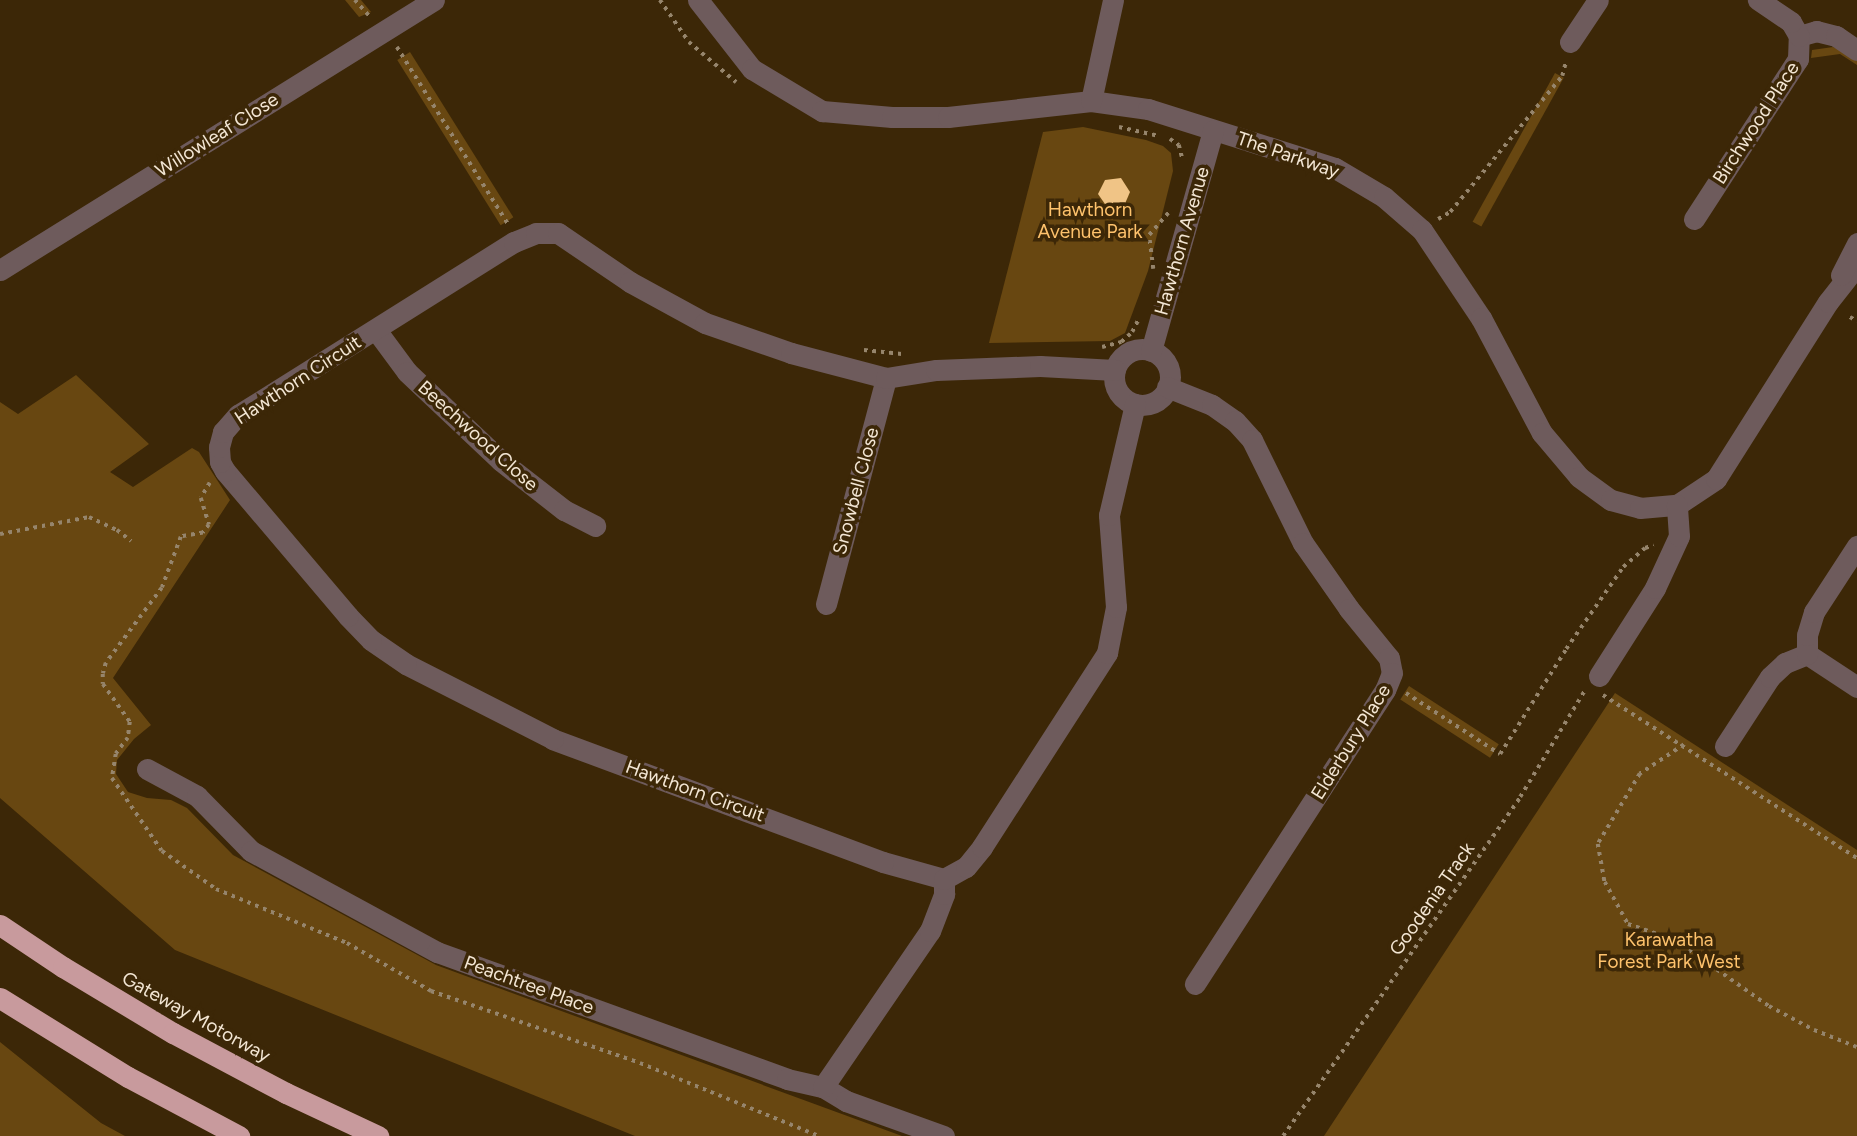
<!DOCTYPE html>
<html>
<head>
<meta charset="utf-8">
<style>
  body { margin:0 }
  #map { position:relative; width:1857px; height:1136px; overflow:hidden; background:#3c2707; font-family:Figtree,sans-serif }
  div>[style] { position:absolute }
  [style*='--x'] { left:calc(var(--x)*1px); top:calc(var(--y)*1px); width:calc(var(--w)*1px); rotate:calc(var(--a)*1deg) }
  .green>* { inset:0; background:#684711; transform-origin:0 0 }
  .building>* { inset:0; background:#f0c486 }
  .path>* { height:3.5px; margin-top:-1.75px; transform-origin:0; background:repeating-linear-gradient(90deg,#96856c 0 3.5px,transparent 0 8.5px) }
  .minor>* { height:21px; margin:-10.5px; padding:0 10.5px; transform-origin:10.5px; border-radius:10.5px; background:#6e5b5c }
  .minor>.ring { margin:-10.5px; padding:0; box-sizing:content-box; background:none; border:21px solid #6e5b5c; border-radius:50% }
  .highway>* { height:21px; margin:-10.5px; padding:0 10.5px; transform-origin:10.5px; border-radius:10.5px; background:#c89a9d }
  span { translate:-50% -50%; white-space:nowrap; text-align:center; line-height:1.15; -webkit-text-stroke:7px #3c2707; paint-order:stroke }
  .street-label { font-size:19px; color:#f3e6d4 }
  .park-label { font-size:19px; color:#fec26c }
</style>
</head>
<body>
<div id="map">
  <div class="green">
    <div style="clip-path:polygon(345px 0,361px 0,371px 12px,359px 17px)"></div>
    <div style="clip-path:polygon(1833px 47px,1857px 57px,1857px 65px,1840px 54px,1811px 58px,1812px 50px)"></div>
    <div style="left:410px;top:52px;width:195px;height:15px;rotate:58deg"></div>
    <div style="left:1555px;top:73px;width:10px;height:170px;rotate:29deg"></div>
    <div style="clip-path:polygon(1083px 127px,1146px 140px,1163px 146px,1171px 153px,1173px 171px,1148px 271px,1125px 333px,1110px 341px,989px 343px,1043px 132px)"></div>
    <div style="clip-path:polygon(76px 375px,149px 444px,110px 472px,133px 487px,192px 448px,199px 452px,230px 500px,113px 678px,151px 725px,134px 739px,117px 760px,116px 774px,128px 792px,147px 798px,171px 800px,187px 808px,233px 855px,436px 965px,902px 1136px,635px 1136px,175px 950px,0 798px,0 402px,18px 414px)"></div>
    <div style="left:1409px;top:686px;width:107px;height:16px;rotate:33deg"></div>
    <div style="clip-path:polygon(1615px 693px,1857px 850px,1857px 1136px,1324px 1136px)"></div>
    <div style="clip-path:polygon(0 1042px,101px 1123px,125px 1136px,0 1136px)"></div>
  </div>
  <div class="building">
    <div style="clip-path:polygon(1121px 178px,1130px 192px,1124px 206px,1107px 207px,1098px 194px,1105px 180px)"></div>
  </div>
  <div class="path">
    <div style="--x:355;--y:0;--w:24;--a:48"></div>
    <div style="--x:660;--y:0;--w:51;--a:55.4"></div>
    <div style="--x:689;--y:42;--w:62;--a:40.4"></div>
    <div style="--x:397;--y:47;--w:209;--a:57.9"></div>
    <div style="--x:1119;--y:127;--w:41;--a:12.7"></div>
    <div style="--x:1170;--y:139;--w:11;--a:34"></div>
    <div style="--x:1179;--y:145;--w:16;--a:76"></div>
    <div style="--x:1438;--y:219;--w:14;--a:-30"></div>
    <div style="--x:1450;--y:212;--w:176;--a:-50.5"></div>
    <div style="--x:1562;--y:76;--w:16;--a:-75"></div>
    <div style="--x:1153;--y:269;--w:34;--a:-97"></div>
    <div style="--x:1149;--y:235;--w:30;--a:-49"></div>
    <div style="--x:1850;--y:317;--w:8;--a:30"></div>
    <div style="--x:1102;--y:347;--w:20;--a:-15"></div>
    <div style="--x:1121;--y:342;--w:15;--a:-42"></div>
    <div style="--x:1132;--y:332;--w:13;--a:-63"></div>
    <div style="--x:864;--y:350;--w:38;--a:6"></div>
    <div style="--x:210;--y:483;--w:17;--a:121"></div>
    <div style="--x:201;--y:498;--w:28;--a:73"></div>
    <div style="--x:209;--y:525;--w:10;--a:127"></div>
    <div style="--x:203;--y:533;--w:22;--a:170"></div>
    <div style="--x:181;--y:537;--w:54;--a:110.4"></div>
    <div style="--x:162;--y:588;--w:94;--a:126.7"></div>
    <div style="--x:106;--y:663;--w:11;--a:105"></div>
    <div style="--x:103;--y:674;--w:10;--a:90"></div>
    <div style="--x:103;--y:684;--w:47;--a:54.6"></div>
    <div style="--x:130;--y:722;--w:16;--a:97"></div>
    <div style="--x:128;--y:738;--w:20;--a:127"></div>
    <div style="--x:116;--y:754;--w:24;--a:99"></div>
    <div style="--x:112;--y:778;--w:88;--a:55.6"></div>
    <div style="--x:162;--y:851;--w:66;--a:35.1"></div>
    <div style="--x:216;--y:889;--w:142;--a:22.4"></div>
    <div style="--x:347;--y:943;--w:97;--a:29.7"></div>
    <div style="--x:431;--y:991;--w:221;--a:19"></div>
    <div style="--x:640;--y:1063;--w:193;--a:22.2"></div>
    <div style="--x:0;--y:534;--w:91;--a:-10.8"></div>
    <div style="--x:89;--y:517;--w:31;--a:25"></div>
    <div style="--x:117;--y:530;--w:18;--a:38"></div>
    <div style="--x:1406;--y:693;--w:112;--a:33"></div>
    <div style="--x:1500;--y:754;--w:124;--a:-57.8"></div>
    <div style="--x:1566;--y:649;--w:100;--a:-55.2"></div>
    <div style="--x:1623;--y:567;--w:29;--a:-41"></div>
    <div style="--x:1645;--y:548;--w:9;--a:-18"></div>
    <div style="--x:1603;--y:695;--w:302;--a:32.7"></div>
    <div style="--x:1684;--y:745;--w:53;--a:146.6"></div>
    <div style="--x:1640;--y:774;--w:82;--a:121"></div>
    <div style="--x:1598;--y:844;--w:39;--a:80"></div>
    <div style="--x:1605;--y:882;--w:48;--a:61.3"></div>
    <div style="--x:1628;--y:924;--w:50;--a:18.8"></div>
    <div style="--x:1675;--y:940;--w:115;--a:35.1"></div>
    <div style="--x:1769;--y:1006;--w:51;--a:28.1"></div>
    <div style="--x:1814;--y:1030;--w:46;--a:21.6"></div>
    <div style="--x:1283;--y:1136;--w:414;--a:-55"></div>
    <div style="--x:1520;--y:797;--w:125;--a:-58.7"></div>
  </div>
  <div class="minor">
    <div style="--x:698;--y:0;--w:88;--a:52"></div>
    <div style="--x:752;--y:69;--w:82;--a:31"></div>
    <div style="--x:822;--y:111;--w:70;--a:4.9"></div>
    <div style="--x:892;--y:117;--w:56;--a:0"></div>
    <div style="--x:948;--y:117;--w:144;--a:-6.4"></div>
    <div style="--x:1091;--y:101;--w:58;--a:8"></div>
    <div style="--x:1148;--y:109;--w:196;--a:17.5"></div>
    <div style="--x:1335;--y:168;--w:57;--a:30.6"></div>
    <div style="--x:1384;--y:197;--w:50;--a:41"></div>
    <div style="--x:1422;--y:230;--w:106;--a:56.2"></div>
    <div style="--x:1481;--y:318;--w:130;--a:62.1"></div>
    <div style="--x:1542;--y:433;--w:57;--a:49.9"></div>
    <div style="--x:1579;--y:477;--w:39;--a:36"></div>
    <div style="--x:1611;--y:500;--w:30;--a:15"></div>
    <div style="--x:1640;--y:508;--w:37;--a:-5"></div>
    <div style="--x:1677;--y:505;--w:47;--a:-33.7"></div>
    <div style="--x:1716;--y:479;--w:209;--a:-57.7"></div>
    <div style="--x:1828;--y:302;--w:47;--a:-51.9"></div>
    <div style="--x:1799;--y:36;--w:18;--a:-16"></div>
    <div style="--x:1816;--y:31;--w:21;--a:14"></div>
    <div style="--x:1836;--y:36;--w:25;--a:34"></div>
    <div style="--x:1570;--y:42;--w:50;--a:-56.3"></div>
    <div style="--x:1091;--y:101;--w:103;--a:-77.7"></div>
    <div style="--x:1694;--y:219;--w:191;--a:-57"></div>
    <div style="--x:1798;--y:59;--w:23;--a:-88"></div>
    <div style="--x:1799;--y:36;--w:16;--a:-120"></div>
    <div style="--x:1791;--y:22;--w:40;--a:-146"></div>
    <div style="--x:0;--y:270;--w:511;--a:-31.89"></div>
    <div style="--x:1841;--y:275;--w:36;--a:-63"></div>
    <div style="--x:376;--y:330;--w:52;--a:53.6"></div>
    <div style="--x:407;--y:372;--w:129;--a:43.4"></div>
    <div style="--x:501;--y:461;--w:80;--a:37.9"></div>
    <div style="--x:564;--y:510;--w:35;--a:27"></div>
    <div class="ring" style="left:1114px;top:349px;width:35px;height:35px"></div>
    <div style="--x:1151;--y:351;--w:229;--a:-74.3"></div>
    <div style="--x:1167;--y:387;--w:48;--a:21.8"></div>
    <div style="--x:1212;--y:405;--w:28;--a:35"></div>
    <div style="--x:1235;--y:421;--w:25;--a:48"></div>
    <div style="--x:1252;--y:440;--w:115;--a:63.7"></div>
    <div style="--x:1303;--y:543;--w:80;--a:55.1"></div>
    <div style="--x:1349;--y:609;--w:63;--a:50.8"></div>
    <div style="--x:1389;--y:658;--w:15;--a:79"></div>
    <div style="--x:1392;--y:673;--w:18;--a:112"></div>
    <div style="--x:1385;--y:690;--w:350;--a:122.9"></div>
    <div style="--x:826;--y:604;--w:234;--a:-75.1"></div>
    <div style="--x:1807;--y:654;--w:60;--a:33.4"></div>
    <div style="--x:1599;--y:676;--w:104;--a:-57.5"></div>
    <div style="--x:1655;--y:588;--w:57;--a:-65.2"></div>
    <div style="--x:1679;--y:536;--w:31;--a:-94"></div>
    <div style="--x:1725;--y:746;--w:82;--a:-56.9"></div>
    <div style="--x:1770;--y:677;--w:21;--a:-43"></div>
    <div style="--x:1785;--y:663;--w:24;--a:-22"></div>
    <div style="--x:1807;--y:654;--w:19;--a:-90"></div>
    <div style="--x:1807;--y:635;--w:24;--a:-73"></div>
    <div style="--x:1814;--y:612;--w:79;--a:-56.9"></div>
    <div style="--x:147;--y:769;--w:57;--a:28.4"></div>
    <div style="--x:197;--y:796;--w:77;--a:45.5"></div>
    <div style="--x:251;--y:851;--w:212;--a:28.5"></div>
    <div style="--x:437;--y:952;--w:372;--a:19.9"></div>
    <div style="--x:787;--y:1079;--w:37;--a:13"></div>
    <div style="--x:823;--y:1087;--w:27;--a:31"></div>
    <div style="--x:846;--y:1101;--w:104;--a:19.7"></div>
    <div style="--x:944;--y:879;--w:63;--a:-164.4"></div>
    <div style="--x:883;--y:862;--w:352;--a:-159.6"></div>
    <div style="--x:553;--y:739;--w:165;--a:-153"></div>
    <div style="--x:406;--y:664;--w:42;--a:-145.6"></div>
    <div style="--x:371;--y:640;--w:33;--a:-134"></div>
    <div style="--x:348;--y:616;--w:190;--a:-130.3"></div>
    <div style="--x:225;--y:471;--w:10;--a:-119"></div>
    <div style="--x:220;--y:462;--w:15;--a:-94"></div>
    <div style="--x:219;--y:447;--w:16;--a:-75"></div>
    <div style="--x:223;--y:432;--w:23;--a:-49"></div>
    <div style="--x:238;--y:415;--w:326;--a:-32.1"></div>
    <div style="--x:514;--y:242;--w:24;--a:-22"></div>
    <div style="--x:536;--y:233;--w:22;--a:0"></div>
    <div style="--x:558;--y:233;--w:87;--a:34.2"></div>
    <div style="--x:630;--y:282;--w:85;--a:28.7"></div>
    <div style="--x:705;--y:323;--w:91;--a:19.2"></div>
    <div style="--x:791;--y:353;--w:98;--a:14.7"></div>
    <div style="--x:886;--y:378;--w:51;--a:-9.1"></div>
    <div style="--x:936;--y:370;--w:104;--a:-2.2"></div>
    <div style="--x:1040;--y:366;--w:75;--a:3.1"></div>
    <div style="--x:823;--y:1087;--w:189;--a:-55.6"></div>
    <div style="--x:930;--y:931;--w:40;--a:-69"></div>
    <div style="--x:944;--y:894;--w:15;--a:-90"></div>
    <div style="--x:944;--y:879;--w:25;--a:-29"></div>
    <div style="--x:966;--y:867;--w:26;--a:-51"></div>
    <div style="--x:982;--y:847;--w:231;--a:-57.2"></div>
    <div style="--x:1107;--y:653;--w:47;--a:-78.9"></div>
    <div style="--x:1116;--y:607;--w:92;--a:-94.4"></div>
    <div style="--x:1109;--y:515;--w:114;--a:-76.8"></div>
  </div>
  <div class="highway">
    <div style="--x:0;--y:925;--w:76;--a:33.7"></div>
    <div style="--x:63;--y:967;--w:128;--a:31"></div>
    <div style="--x:173;--y:1033;--w:128;--a:28"></div>
    <div style="--x:286;--y:1093;--w:102;--a:25.1"></div>
    <div style="--x:0;--y:998;--w:150;--a:31.7"></div>
    <div style="--x:128;--y:1077;--w:126;--a:28"></div>
  </div>
  <div class="street-label">
    <span style="left:1756px;top:123px;rotate:-57deg">Birchwood Place</span>
    <span style="left:217px;top:135px;rotate:-32deg">Willowleaf Close</span>
    <span style="left:1288px;top:155px;rotate:19deg">The Parkway</span>
    <span style="left:1182px;top:241px;rotate:-74deg">Hawthorn Avenue</span>
    <span style="left:298px;top:380px;rotate:-33deg">Hawthorn Circuit</span>
    <span style="left:478px;top:436px;rotate:42deg">Beechwood Close</span>
    <span style="left:856px;top:491px;rotate:-75deg">Snowbell Close</span>
    <span style="left:1351px;top:742px;rotate:-58deg">Elderbury Place</span>
    <span style="left:695px;top:791px;rotate:20deg">Hawthorn Circuit</span>
    <span style="left:1432px;top:899px;rotate:-55deg">Goodenia Track</span>
    <span style="left:529px;top:985px;rotate:20deg">Peachtree Place</span>
    <span style="left:196px;top:1017px;rotate:29deg">Gateway Motorway</span>
  </div>
  <div class="park-label">
    <span style="left:1090px;top:221px">Hawthorn<br>Avenue Park</span>
    <span style="left:1669px;top:951px">Karawatha<br>Forest Park West</span>
  </div>
</div>
</body>
</html>
